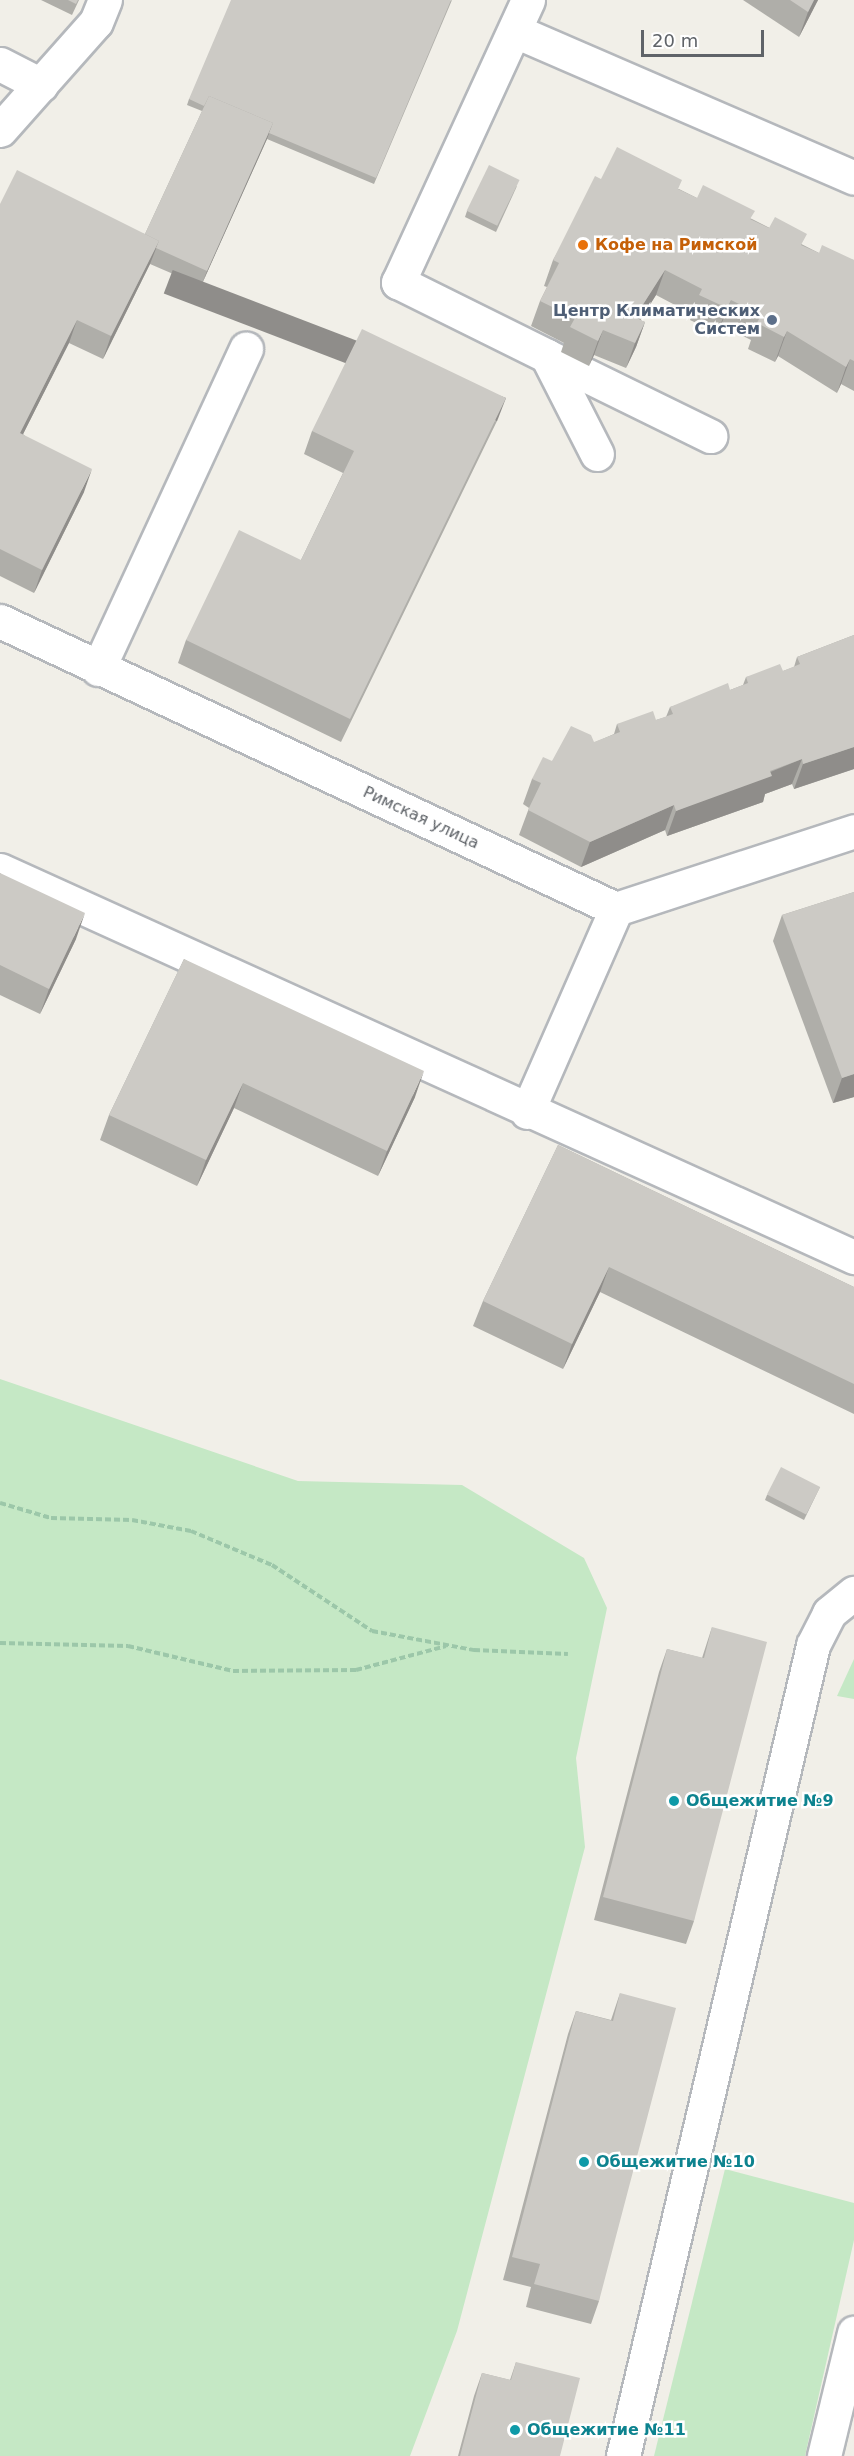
<!DOCTYPE html>
<html>
<head>
<meta charset="utf-8">
<style>
  body { margin:0 }
  #map { position:relative; width:854px; height:2456px; overflow:hidden; background:#f1efe8; font-family:"DejaVu Sans",sans-serif }
  div>[style] { position:absolute }
  [style*='--x'] { left:calc(var(--x)*1px); top:calc(var(--y)*1px); width:calc(var(--w)*1px); rotate:calc(var(--a)*1deg) }
  .green>* { inset:0; background:#c5e8c5 }
  .path>* { height:4px; margin-top:-2px; transform-origin:0; background:repeating-linear-gradient(90deg,#9cc7a9 0 6px,transparent 0 9px) }
  .roads { filter:drop-shadow(2px 0 #b5b8bc) drop-shadow(-2px 0 #b5b8bc) drop-shadow(0 2px #b5b8bc) drop-shadow(0 -2px #b5b8bc) }
  .minor>* { height:33px; margin:-16.5px; padding:0 16.5px; transform-origin:16.5px; border-radius:16.5px; background:#fff }
  .wall>* { inset:0; background:#afaea9 }
  .shaded-wall>* { inset:0; background:#8f8d8a; transform-origin:0 0 }
  .building>* { inset:0; background:#cccac5; transform-origin:0 0 }
  .dots>* { width:16px; height:16px; translate:-50% -50%; box-sizing:border-box; border:3px solid #fff; border-radius:50% }
  span { translate:-50% -50%; white-space:nowrap; text-align:center; line-height:1.15; -webkit-text-stroke:5px #fff; paint-order:stroke }
  .food-label { font-size:16px; color:#c56008; font-weight:700 }
  .left { translate:0 -50%; text-align:left }
  .service-label { font-size:16px; color:#4e5e75; font-weight:700 }
  .right { translate:-100% -50%; text-align:right }
  .street-label { font-size:16px; color:#5f6368 }
  .culture-label { font-size:16px; color:#0d838f; font-weight:700 }
  .scale { position:absolute; left:641px; top:30px; width:123px; height:27px; box-sizing:border-box; border:3px solid #5f6368; border-top:0; padding-left:8px; font-size:18px; line-height:21px; white-space:nowrap; color:#5f6368; -webkit-text-stroke:4px #fff; paint-order:stroke }
</style>
</head>
<body>
<div id="map">
  <div class="green">
    <div style="clip-path:polygon(0 1379px,298px 1481px,462px 1485px,584px 1558px,607px 1608px,576px 1758px,585px 1847px,457px 2331px,410px 2456px,0 2456px)"></div>
    <div style="clip-path:polygon(854px 1659px,854px 1699px,837px 1696px)"></div>
    <div style="clip-path:polygon(725px 2169px,854px 2203px,854px 2240px,805px 2456px,654px 2456px)"></div>
  </div>
  <div class="path">
    <div style="--x:0;--y:1503;--w:53;--a:16.4"></div>
    <div style="--x:51;--y:1518;--w:81;--a:1.4"></div>
    <div style="--x:132;--y:1520;--w:60;--a:10.6"></div>
    <div style="--x:191;--y:1531;--w:88;--a:22.8"></div>
    <div style="--x:272;--y:1565;--w:120;--a:33.4"></div>
    <div style="--x:372;--y:1631;--w:104;--a:10.6"></div>
    <div style="--x:474;--y:1650;--w:94;--a:2.4"></div>
    <div style="--x:0;--y:1643;--w:128;--a:1.3"></div>
    <div style="--x:128;--y:1646;--w:108;--a:13.4"></div>
    <div style="--x:233;--y:1671;--w:123;--a:-0.5"></div>
    <div style="--x:356;--y:1670;--w:93;--a:-14.9"></div>
  </div>
  <div class="roads">
    <div class="minor">
      <div style="--x:528;--y:0;--w:311;--a:114.7"></div>
      <div style="--x:398;--y:282;--w:166;--a:26.4"></div>
      <div style="--x:547;--y:356;--w:110;--a:63"></div>
      <div style="--x:515;--y:31;--w:369;--a:23.4"></div>
      <div style="--x:0;--y:64;--w:46;--a:27.1"></div>
      <div style="--x:0;--y:130;--w:144;--a:-48.4"></div>
      <div style="--x:96;--y:22;--w:24;--a:-68"></div>
      <div style="--x:547;--y:356;--w:182;--a:26.1"></div>
      <div style="--x:0;--y:621;--w:680;--a:25.06"></div>
      <div style="--x:616;--y:909;--w:250;--a:-18.1"></div>
      <div style="--x:98;--y:669;--w:353;--a:-65.2"></div>
      <div style="--x:0;--y:870;--w:938;--a:24.38"></div>
      <div style="--x:527;--y:1112;--w:222;--a:-66.3"></div>
      <div style="--x:623;--y:2456;--w:833;--a:-76.81"></div>
      <div style="--x:813;--y:1645;--w:36;--a:-63"></div>
      <div style="--x:829;--y:1613;--w:32;--a:-39"></div>
      <div style="--x:824;--y:2456;--w:127;--a:-76.3"></div>
    </div>
  </div>
  <div class="wall">
    <div style="clip-path:polygon(41px 0,79px 0,72px 15px)"></div>
    <div style="clip-path:polygon(452px 0,374px 184px,267px 139px,201px 286px,150px 264px,103px 359px,69px 343px,23px 434px,84px 492px,34px 593px,0 576px,0 204px,145px 234px,202px 111px,187px 105px,189px 99px)"></div>
    <div style="clip-path:polygon(743px 0,818px 0,799px 37px)"></div>
    <div style="clip-path:polygon(601px 179px,679px 189px,697px 198px,752px 219px,819px 253px,854px 260px,854px 391px,841px 384px,837px 393px,778px 356px,775px 362px,748px 349px,751px 340px,721px 325px,717px 333px,690px 320px,692px 314px,656px 295px,640px 320px,645px 322px,636px 347px,626px 368px,594px 355px,589px 366px,561px 352px,564px 343px,531px 326px,540px 301px,547px 287px,544px 286px,553px 260px)"></div>
    <div style="clip-path:polygon(517px 186px,496px 232px,465px 217px,467px 211px)"></div>
    <div style="clip-path:polygon(497px 421px,341px 742px,178px 663px,186px 640px,301px 560px,343px 473px,304px 454px,312px 431px)"></div>
    <div style="clip-path:polygon(854px 635px,854px 769px,794px 789px,792px 784px,765px 794px,763px 802px,667px 836px,665px 830px,581px 867px,519px 835px,529px 808px,523px 804px,532px 779px,552px 761px,614px 734px,617px 724px,656px 720px,666px 717px,670px 707px,730px 690px,743px 685px,746px 677px,783px 671px,794px 667px,797px 657px)"></div>
    <div style="clip-path:polygon(0 873px,76px 939px,40px 1014px,0 995px)"></div>
    <div style="clip-path:polygon(854px 892px,854px 1097px,833px 1103px,773px 941px,782px 915px)"></div>
    <div style="clip-path:polygon(184px 959px,415px 1097px,378px 1176px,234px 1108px,197px 1186px,100px 1140px,109px 1115px)"></div>
    <div style="clip-path:polygon(558px 1145px,854px 1287px,854px 1414px,600px 1292px,563px 1369px,473px 1326px,483px 1301px)"></div>
    <div style="clip-path:polygon(820px 1487px,804px 1520px,765px 1500px,767px 1495px)"></div>
    <div style="clip-path:polygon(712px 1627px,694px 1921px,686px 1944px,594px 1920px,659px 1672px,667px 1649px,702px 1658px)"></div>
    <div style="clip-path:polygon(620px 1993px,599px 2301px,591px 2324px,526px 2307px,531px 2287px,503px 2280px,568px 2034px,576px 2011px,611px 2020px)"></div>
    <div style="clip-path:polygon(516px 2362px,560px 2456px,458px 2456px,474px 2396px,482px 2373px,510px 2380px)"></div>
  </div>
  <div class="shaded-wall">
    <div style="clip-path:polygon(814px 0,818px 0,799px 37px,808px 12px)"></div>
    <div style="clip-path:polygon(273px 123px,267px 139px,201px 286px,207px 271px)"></div>
    <div style="clip-path:polygon(159px 241px,150px 264px,103px 359px,111px 336px)"></div>
    <div style="clip-path:polygon(665px 270px,656px 295px,628px 340px,635px 317px)"></div>
    <div style="clip-path:polygon(731px 300px,721px 325px,717px 333px,727px 308px)"></div>
    <div style="clip-path:polygon(77px 320px,69px 343px,12px 456px,20px 433px)"></div>
    <div style="clip-path:polygon(645px 322px,636px 347px,626px 368px,635px 343px)"></div>
    <div style="clip-path:polygon(603px 330px,594px 355px,589px 366px,598px 341px)"></div>
    <div style="clip-path:polygon(787px 331px,778px 356px,775px 362px,784px 337px)"></div>
    <div style="clip-path:polygon(850px 359px,841px 384px,837px 393px,846px 367px)"></div>
    <div style="left:506px;top:398px;width:25px;height:357px;rotate:111deg"></div>
    <div style="clip-path:polygon(92px 469px,84px 492px,34px 593px,42px 570px)"></div>
    <div style="clip-path:polygon(854px 747px,854px 769px,794px 789px,803px 764px)"></div>
    <div style="clip-path:polygon(802px 759px,792px 784px,765px 794px,763px 802px,667px 836px,676px 811px)"></div>
    <div style="clip-path:polygon(674px 805px,665px 830px,581px 867px,590px 842px)"></div>
    <div style="clip-path:polygon(85px 913px,76px 939px,40px 1014px,49px 989px)"></div>
    <div style="clip-path:polygon(424px 1071px,415px 1097px,378px 1176px,387px 1151px)"></div>
    <div style="clip-path:polygon(854px 1074px,854px 1097px,833px 1103px,842px 1078px)"></div>
    <div style="clip-path:polygon(243px 1083px,234px 1108px,197px 1186px,206px 1160px)"></div>
    <div style="clip-path:polygon(609px 1267px,600px 1292px,563px 1369px,572px 1344px)"></div>
  </div>
  <div class="building">
    <div style="clip-path:polygon(68px 0,78px 0,76px 4px)"></div>
    <div style="clip-path:polygon(231px 0,451px 0,376px 178px,269px 133px,273px 123px,209px 96px,204px 106px,189px 99px)"></div>
    <div style="clip-path:polygon(790px 0,814px 0,808px 12px)"></div>
    <div style="clip-path:polygon(209px 96px,273px 123px,207px 271px,156px 248px,159px 241px,145px 234px)"></div>
    <div style="clip-path:polygon(617px 147px,682px 180px,678px 189px,697px 198px,703px 185px,755px 211px,750px 219px,769px 228px,775px 217px,807px 234px,801px 245px,819px 253px,822px 245px,854px 260px,854px 361px,850px 359px,846px 367px,787px 331px,784px 337px,757px 323px,761px 315px,731px 300px,727px 308px,699px 295px,702px 289px,665px 270px,635px 317px,645px 322px,635px 343px,603px 330px,598px 341px,570px 327px,575px 318px,540px 301px,559px 263px,553px 260px,595px 176px,601px 179px)"></div>
    <div style="left:489px;top:165px;width:34px;height:51px;rotate:26deg"></div>
    <div style="clip-path:polygon(17px 170px,159px 241px,111px 336px,77px 320px,20px 433px,92px 469px,42px 570px,0 549px,0 204px)"></div>
    <div style="clip-path:polygon(362px 329px,506px 398px,350px 719px,186px 640px,239px 530px,301px 560px,354px 451px,312px 431px)"></div>
    <div style="clip-path:polygon(854px 635px,854px 747px,803px 764px,802px 759px,770px 771px,772px 776px,676px 811px,674px 805px,590px 842px,528px 810px,541px 783px,532px 779px,543px 757px,552px 761px,571px 726px,591px 735px,594px 742px,620px 732px,617px 724px,653px 711px,656px 720px,673px 714px,670px 707px,728px 683px,730px 690px,748px 683px,746px 677px,780px 664px,783px 671px,800px 664px,797px 657px)"></div>
    <div style="clip-path:polygon(0 873px,85px 913px,49px 989px,0 965px)"></div>
    <div style="clip-path:polygon(854px 892px,854px 1074px,842px 1078px,782px 915px)"></div>
    <div style="clip-path:polygon(184px 959px,424px 1071px,387px 1151px,243px 1083px,206px 1160px,109px 1115px)"></div>
    <div style="clip-path:polygon(558px 1145px,854px 1287px,854px 1384px,609px 1267px,572px 1344px,483px 1301px)"></div>
    <div style="left:781px;top:1467px;width:44px;height:31px;rotate:27deg"></div>
    <div style="clip-path:polygon(712px 1627px,767px 1642px,694px 1921px,603px 1897px,667px 1649px,704px 1658px)"></div>
    <div style="clip-path:polygon(620px 1993px,676px 2008px,599px 2301px,534px 2284px,540px 2264px,512px 2257px,576px 2011px,613px 2021px)"></div>
    <div style="clip-path:polygon(516px 2362px,580px 2378px,560px 2456px,460px 2456px,482px 2373px,511px 2380px)"></div>
  </div>
  <div class="dots">
    <div style="left:583px;top:245px;background:#e8710a"></div>
    <div style="left:772px;top:320px;background:#5c6f8a"></div>
    <div style="left:674px;top:1801px;background:#0f9aa8"></div>
    <div style="left:584px;top:2162px;background:#0f9aa8"></div>
    <div style="left:515px;top:2430px;background:#0f9aa8"></div>
  </div>
  <div class="food-label">
    <span class="left" style="left:595px;top:245px">Кофе на Римской</span>
  </div>
  <div class="service-label">
    <span class="right" style="left:760px;top:320px">Центр Климатических<br>Систем</span>
  </div>
  <div class="street-label">
    <span style="left:421px;top:818px;rotate:25deg">Римская улица</span>
  </div>
  <div class="culture-label">
    <span class="left" style="left:686px;top:1801px">Общежитие №9</span>
    <span class="left" style="left:596px;top:2162px">Общежитие №10</span>
    <span class="left" style="left:527px;top:2430px">Общежитие №11</span>
  </div>
  <div class="scale">20 m</div>
</div>
</body>
</html>
